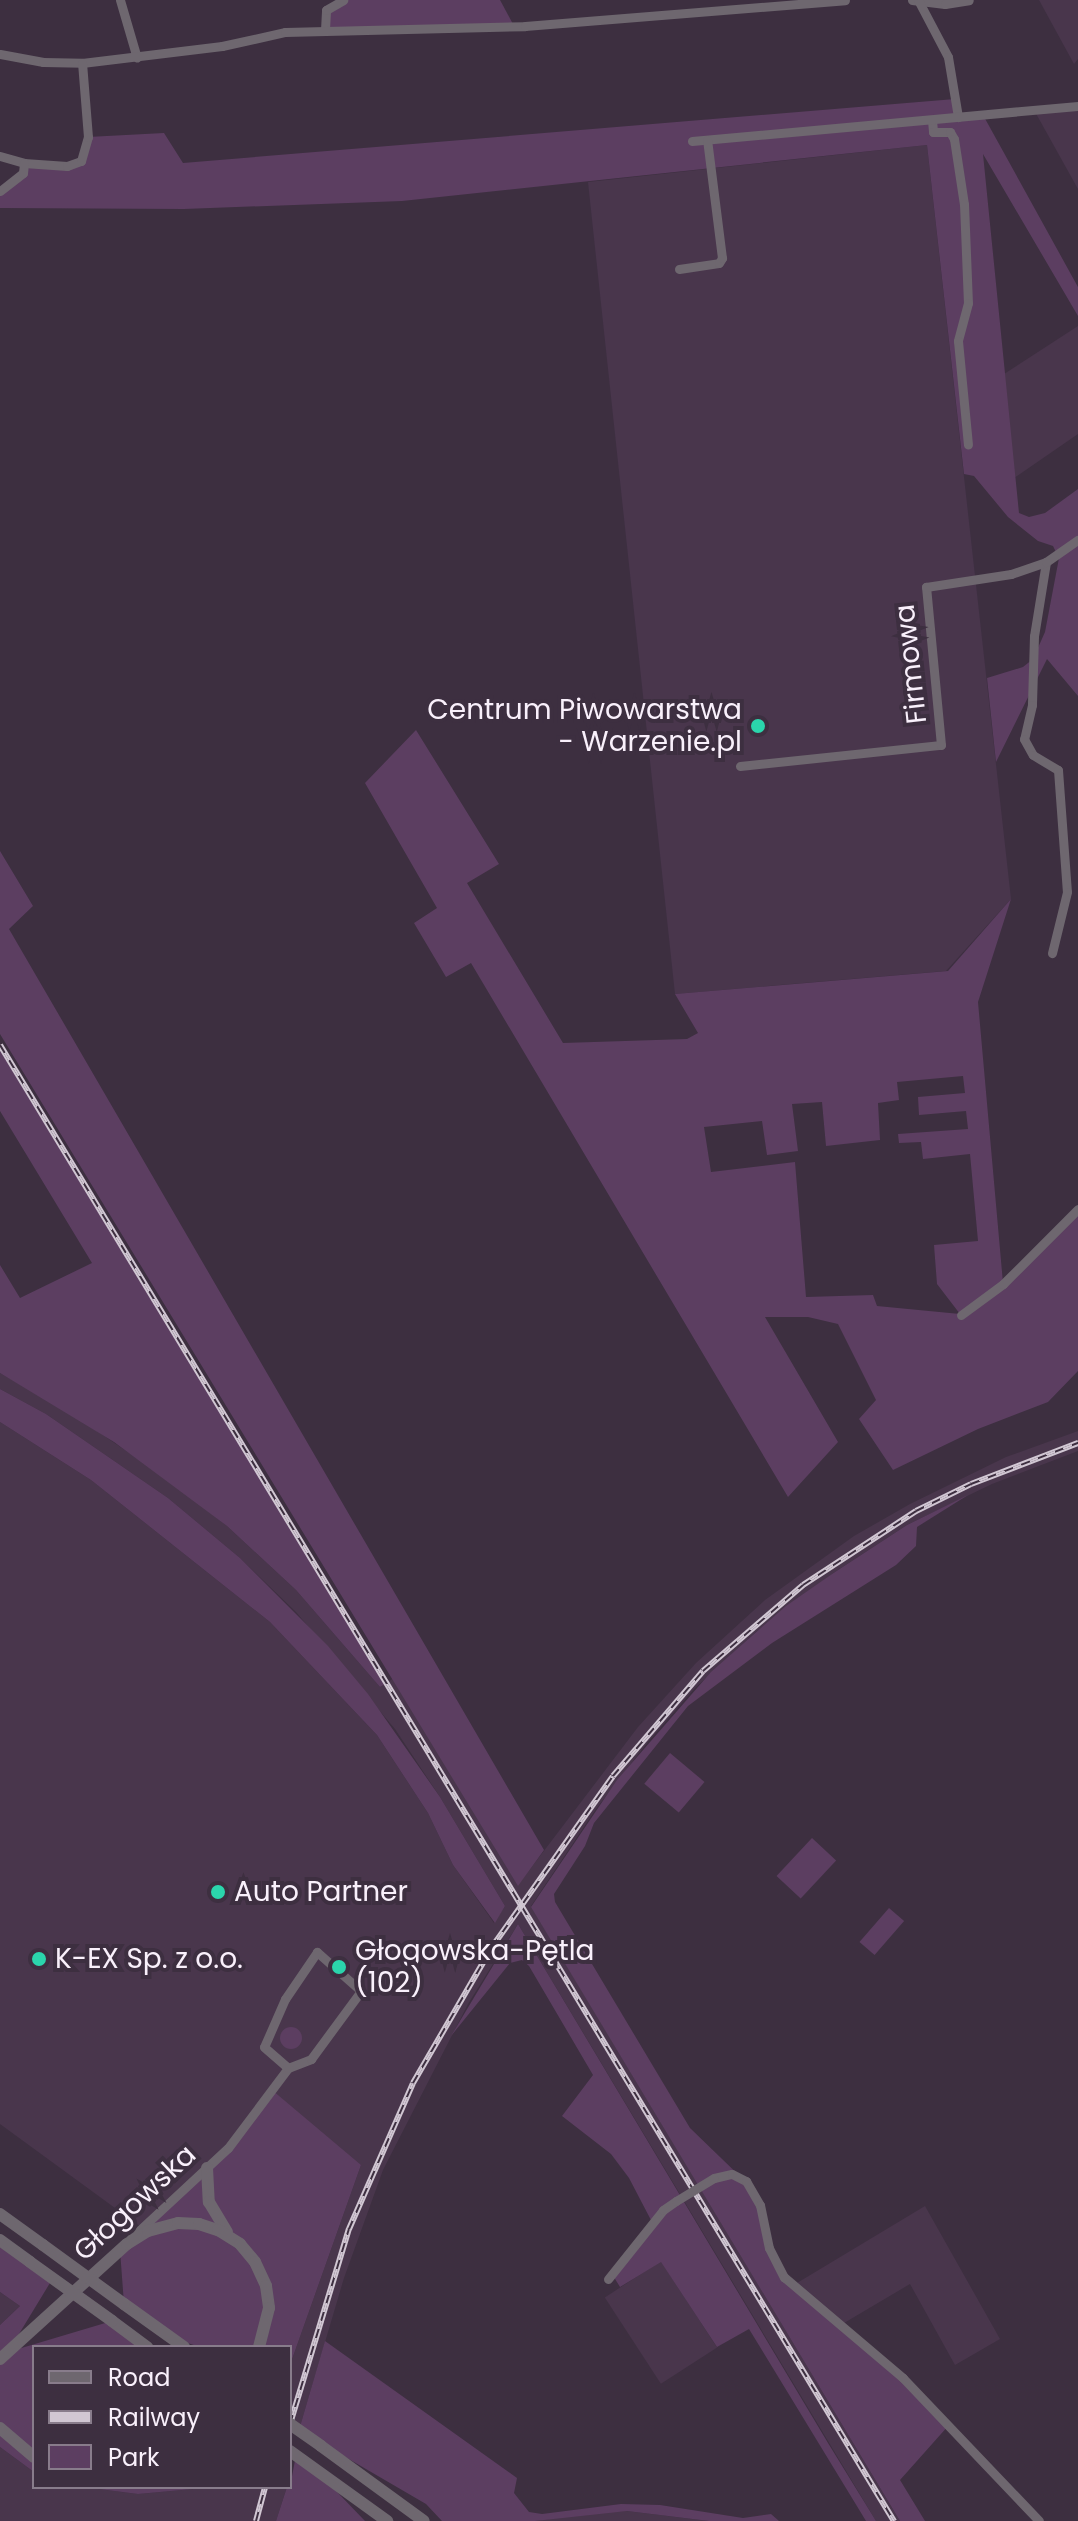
<!DOCTYPE html>
<html>
<head>
<meta charset="utf-8">
<style>
  body { margin:0 }
  #map { position:relative; width:1078px; height:2521px; overflow:hidden; background:#3d2f40; font-family:Poppins,sans-serif }
  div>[style] { position:absolute }
  [style*='--x'] { left:calc(var(--x)*1px); top:calc(var(--y)*1px); width:calc(var(--w)*1px); rotate:calc(var(--a)*1deg) }
  .built>* { inset:0; background:#49364c; transform-origin:0 0 }
  .green>* { inset:0; background:#5c3e61; transform-origin:0 0 }
  .round { border-radius:50% }
  .minor>* { height:9px; margin:-4.5px; padding:0 4.5px; transform-origin:4.5px; border-radius:4.5px; background:#6e676f }
  .tertiary>* { height:12px; margin:-6px; padding:0 6px; transform-origin:6px; border-radius:6px; background:#6e676f }
  .rail>* { height:6px; margin-top:-3px; transform-origin:0; background:repeating-linear-gradient(90deg,#3d2f40 0 9px,#d1c7d3 0 18px); box-sizing:border-box; border-block:2px solid #d1c7d3 }
  .minor-bridge>* { height:9px; margin:-4.5px; padding:0 4.5px; transform-origin:4.5px; border-radius:4.5px; background:#6e676f }
  .tertiary-bridge>* { height:12px; margin:-6px; padding:0 6px; transform-origin:6px; border-radius:6px; background:#6e676f }
  .dots>* { width:22px; height:22px; translate:-50% -50%; box-sizing:border-box; border:4px solid #3d2f40; border-radius:50% }
  span { translate:-50% -50%; white-space:nowrap; text-align:center; line-height:1.15; -webkit-text-stroke:8px #3d2f40; paint-order:stroke }
  .street-label { font-size:28px; color:#f9f0fb }
  .poi-label { font-size:28px; color:#f9f0fb }
  .right { translate:-100% -50%; text-align:right }
  .left { translate:0 -50%; text-align:left }
  .legend { position:absolute; left:32px; top:2345px; width:260px; height:144px; box-sizing:border-box; background:#3d2f40; border:2px solid #887c8b; margin:0; padding:10px 14px; list-style:none; font-size:24px; color:#f9f0fb }
  .legend li { display:flex; align-items:center; gap:16px; height:40px }
  .legend b { width:40px; border:2px solid #887c8b }
</style>
</head>
<body>
<div id="map">
  <div class="built">
    <div style="clip-path:polygon(1039px 0,1078px 0,1078px 59px,1074px 64px)"></div>
    <div style="clip-path:polygon(1078px 106px,1078px 189px,1034px 110px)"></div>
    <div style="clip-path:polygon(927px 145px,1011px 899px,946px 971px,675px 994px,588px 182px)"></div>
    <div style="clip-path:polygon(1078px 326px,1078px 434px,1014px 478px,1004px 374px)"></div>
    <div style="clip-path:polygon(0 1373px,66px 1410px,166px 1478px,227px 1526px,296px 1590px,380px 1687px,394px 1678px,518px 1885px,638px 1727px,696px 1663px,765px 1600px,854px 1536px,910px 1504px,1006px 1457px,1078px 1431px,1078px 1451px,992px 1484px,907px 1525px,832px 1574px,756px 1632px,694px 1689px,647px 1743px,596px 1809px,531px 1906px,900px 2521px,876px 2521px,518px 1924px,468px 2004px,383px 2170px,344px 2278px,299px 2430px,290px 2424px,290px 2365px,361px 2165px,246px 2128px,141px 2227px,0 2124px,0 1422px,91px 1480px,270px 1622px,377px 1735px,428px 1813px,453px 1865px,494px 1923px,505px 1906px,440px 1797px,395px 1729px,296px 1612px,240px 1558px,168px 1498px,46px 1414px,0 1389px)"></div>
    <div style="clip-path:polygon(925px 2206px,1000px 2339px,955px 2365px,910px 2284px,839px 2326px,792px 2286px)"></div>
    <div style="left:661px;top:2261px;width:103px;height:67px;rotate:57deg"></div>
    <div style="clip-path:polygon(0 2292px,20px 2306px,0 2325px)"></div>
    <div style="clip-path:polygon(0 2447px,34px 2472px,34px 2487px,83px 2487px,138px 2494px,215px 2487px,287px 2487px,276px 2521px,0 2521px)"></div>
    <div style="clip-path:polygon(627px 2511px,709px 2521px,535px 2521px,597px 2512px)"></div>
  </div>
  <div class="green">
    <div style="clip-path:polygon(343px 0,500px 0,514px 26px,325px 30px,326px 10px)"></div>
    <div style="clip-path:polygon(955px 99px,958px 117px,983px 115px,1078px 287px,1078px 316px,983px 154px,1019px 513px,1029px 517px,1045px 513px,1078px 489px,1078px 696px,1047px 659px,996px 762px,987px 678px,1023px 667px,1033px 659px,1045px 632px,1059px 558px,1053px 546px,1038px 541px,1008px 517px,974px 476px,964px 474px,927px 145px,402px 201px,184px 209px,0 208px,0 191px,23px 173px,24px 163px,67px 166px,81px 160px,88px 137px,164px 133px,183px 163px)"></div>
    <div style="clip-path:polygon(evenodd,416px 730px,499px 864px,467px 883px,563px 1043px,687px 1039px,698px 1033px,675px 994px,948px 971px,1011px 899px,978px 1002px,1003px 1283px,1078px 1209px,1078px 1371px,1048px 1402px,978px 1429px,893px 1470px,859px 1419px,876px 1400px,838px 1324px,808px 1317px,765px 1317px,838px 1442px,788px 1497px,471px 963px,446px 977px,414px 923px,437px 908px,365px 783px,416px 730px,963px 1076px,965px 1093px,918px 1097px,919px 1115px,966px 1111px,968px 1129px,898px 1134px,899px 1143px,921px 1142px,923px 1159px,970px 1154px,978px 1241px,934px 1245px,937px 1284px,960px 1314px,877px 1306px,873px 1295px,806px 1297px,795px 1162px,711px 1172px,704px 1127px,762px 1121px,767px 1155px,798px 1151px,792px 1104px,822px 1102px,826px 1146px,880px 1140px,878px 1103px,899px 1100px,897px 1082px,963px 1076px)"></div>
    <div style="clip-path:polygon(0 851px,33px 906px,9px 929px,544px 1850px,518px 1886px,0 1034px)"></div>
    <div style="clip-path:polygon(0 1050px,385px 1684px,380px 1687px,296px 1590px,227px 1526px,114px 1442px,0 1373px,0 1265px,20px 1298px,92px 1263px,0 1111px)"></div>
    <div style="clip-path:polygon(0 1389px,46px 1414px,168px 1498px,240px 1558px,328px 1646px,368px 1694px,440px 1797px,505px 1906px,495px 1923px,453px 1865px,428px 1813px,377px 1735px,270px 1622px,91px 1480px,0 1422px)"></div>
    <div style="clip-path:polygon(968px 1495px,917px 1527px,916px 1546px,896px 1565px,772px 1643px,688px 1706px,594px 1823px,585px 1846px,554px 1894px,555px 1902px,690px 2128px,751px 2187px,776px 2265px,949px 2425px,900px 2480px,925px 2521px,900px 2521px,531px 1907px,617px 1780px,711px 1672px,786px 1606px,832px 1574px,907px 1525px)"></div>
    <div style="left:670px;top:1753px;width:45px;height:40px;rotate:40deg"></div>
    <div style="left:812px;top:1838px;width:33px;height:52px;rotate:43deg"></div>
    <div style="left:889px;top:1908px;width:20px;height:45px;rotate:41deg"></div>
    <div style="clip-path:polygon(518px 1924px,828px 2443px,876px 2521px,866px 2521px,749px 2329px,717px 2347px,661px 2262px,620px 2287px,612px 2274px,653px 2224px,629px 2178px,611px 2154px,562px 2116px,593px 2075px,529px 1966px,522px 1960px,510px 1963px,451px 2036px)"></div>
    <div class="round" style="left:280px;top:2027px;width:22px;height:22px"></div>
    <div style="clip-path:polygon(272px 2090px,361px 2165px,290px 2365px,290px 2347px,200px 2347px,175px 2339px,124px 2304px,120px 2250px,207px 2168px)"></div>
    <div style="clip-path:polygon(0 2240px,53px 2278px,8px 2352px,112px 2321px,147px 2347px,34px 2347px,34px 2472px,0 2447px,0 2325px,20px 2306px,0 2292px)"></div>
    <div style="clip-path:polygon(325px 2341px,517px 2478px,514px 2493px,529px 2512px,542px 2514px,621px 2504px,660px 2505px,743px 2518px,771px 2514px,779px 2521px,709px 2521px,627px 2511px,535px 2521px,442px 2521px,426px 2504px,299px 2430px)"></div>
    <div style="clip-path:polygon(296px 2455px,315px 2469px,365px 2521px,276px 2521px,287px 2487px,290px 2487px)"></div>
    <div style="clip-path:polygon(83px 2487px,215px 2487px,138px 2494px)"></div>
  </div>
  <div class="minor">
    <div style="--x:120;--y:0;--w:60;--a:73.7"></div>
    <div style="--x:912;--y:0;--w:33;--a:7"></div>
    <div style="--x:945;--y:4;--w:24;--a:-9"></div>
    <div style="--x:918;--y:0;--w:64;--a:62.2"></div>
    <div style="--x:948;--y:57;--w:61;--a:80.5"></div>
    <div style="--x:325;--y:30;--w:20;--a:-87"></div>
    <div style="--x:326;--y:10;--w:20;--a:-30"></div>
    <div style="--x:0;--y:54;--w:44;--a:10.5"></div>
    <div style="--x:43;--y:62;--w:39;--a:1"></div>
    <div style="--x:82;--y:63;--w:141;--a:-6.9"></div>
    <div style="--x:222;--y:46;--w:65;--a:-12.5"></div>
    <div style="--x:285;--y:32;--w:240;--a:-1.4"></div>
    <div style="--x:525;--y:26;--w:321;--a:-4.6"></div>
    <div style="--x:932;--y:120;--w:12;--a:85"></div>
    <div style="--x:933;--y:132;--w:17;--a:0"></div>
    <div style="--x:950;--y:132;--w:8;--a:60"></div>
    <div style="--x:954;--y:139;--w:66;--a:81.3"></div>
    <div style="--x:964;--y:204;--w:99;--a:87.7"></div>
    <div style="--x:968;--y:303;--w:39;--a:105"></div>
    <div style="--x:958;--y:341;--w:104;--a:84.5"></div>
    <div style="--x:692;--y:141;--w:388;--a:-5.2"></div>
    <div style="--x:0;--y:156;--w:25;--a:16"></div>
    <div style="--x:24;--y:163;--w:43;--a:4"></div>
    <div style="--x:67;--y:166;--w:15;--a:-20"></div>
    <div style="--x:81;--y:161;--w:25;--a:-74"></div>
    <div style="--x:88;--y:137;--w:74;--a:-94.6"></div>
    <div style="--x:0;--y:191;--w:29;--a:-38"></div>
    <div style="--x:23;--y:173;--w:10;--a:-84"></div>
    <div style="--x:679;--y:269;--w:40;--a:-8.5"></div>
    <div style="--x:719;--y:263;--w:6;--a:-59"></div>
    <div style="--x:722;--y:258;--w:119;--a:-97.2"></div>
    <div style="--x:1046;--y:562;--w:75;--a:99.2"></div>
    <div style="--x:1034;--y:636;--w:69;--a:91.7"></div>
    <div style="--x:1032;--y:705;--w:35;--a:103"></div>
    <div style="--x:1024;--y:739;--w:18;--a:61"></div>
    <div style="--x:1033;--y:755;--w:29;--a:31"></div>
    <div style="--x:1058;--y:770;--w:122;--a:85.8"></div>
    <div style="--x:1067;--y:892;--w:63;--a:103.8"></div>
    <div style="--x:740;--y:766;--w:202;--a:-6"></div>
    <div style="--x:941;--y:745;--w:159;--a:-95.4"></div>
    <div style="--x:926;--y:587;--w:86;--a:-8.7"></div>
    <div style="--x:1011;--y:574;--w:37;--a:-19"></div>
    <div style="--x:1046;--y:562;--w:39;--a:-35"></div>
    <div style="--x:961;--y:1315;--w:52;--a:-36.4"></div>
    <div style="--x:1003;--y:1284;--w:106;--a:-45"></div>
    <div style="--x:714;--y:2178;--w:18;--a:-13"></div>
    <div style="--x:732;--y:2174;--w:16;--a:27"></div>
    <div style="--x:746;--y:2181;--w:28;--a:60"></div>
    <div style="--x:760;--y:2205;--w:44;--a:78.2"></div>
    <div style="--x:769;--y:2248;--w:33;--a:63"></div>
    <div style="--x:784;--y:2277;--w:156;--a:40.3"></div>
    <div style="--x:903;--y:2378;--w:197;--a:46.4"></div>
    <div style="--x:131;--y:2238;--w:132;--a:-42.9"></div>
    <div style="--x:228;--y:2148;--w:100;--a:-53.1"></div>
    <div style="--x:288;--y:2068;--w:25;--a:-21"></div>
    <div style="--x:311;--y:2059;--w:84;--a:-53.7"></div>
    <div style="--x:361;--y:1991;--w:59;--a:-138.4"></div>
    <div style="--x:317;--y:1952;--w:57;--a:124.2"></div>
    <div style="--x:285;--y:1999;--w:52;--a:113.6"></div>
    <div style="--x:264;--y:2047;--w:32;--a:41"></div>
    <div style="--x:608;--y:2279;--w:88;--a:-51.4"></div>
    <div style="--x:663;--y:2210;--w:16;--a:-35"></div>
  </div>
  <div class="tertiary">
    <div style="--x:207;--y:2168;--w:34;--a:87"></div>
    <div style="--x:209;--y:2202;--w:35;--a:59"></div>
    <div style="--x:0;--y:2214;--w:53;--a:35.8"></div>
    <div style="--x:0;--y:2240;--w:37;--a:36"></div>
    <div style="--x:124;--y:2304;--w:74;--a:35.6"></div>
    <div style="--x:112;--y:2321;--w:44;--a:36.6"></div>
    <div style="--x:0;--y:2359;--w:171;--a:-42.2"></div>
    <div style="--x:127;--y:2244;--w:25;--a:-32"></div>
    <div style="--x:148;--y:2231;--w:31;--a:-15"></div>
    <div style="--x:178;--y:2223;--w:21;--a:3"></div>
    <div style="--x:199;--y:2224;--w:20;--a:18"></div>
    <div style="--x:218;--y:2230;--w:26;--a:32"></div>
    <div style="--x:240;--y:2244;--w:23;--a:50"></div>
    <div style="--x:255;--y:2262;--w:26;--a:65"></div>
    <div style="--x:266;--y:2286;--w:22;--a:82"></div>
    <div style="--x:269;--y:2308;--w:40;--a:104.4"></div>
    <div style="--x:0;--y:2428;--w:45;--a:40.5"></div>
    <div style="--x:321;--y:2446;--w:127;--a:36.1"></div>
    <div style="--x:290;--y:2451;--w:120;--a:35.8"></div>
  </div>
  <div class="rail">
    <div style="--x:0;--y:1045;--w:1726;--a:58.8"></div>
    <div style="--x:290;--y:2424;--w:204;--a:-73.2"></div>
    <div style="--x:349;--y:2229;--w:159;--a:-66.3"></div>
    <div style="--x:413;--y:2083;--w:157;--a:-59.8"></div>
    <div style="--x:492;--y:1947;--w:209;--a:-54.7"></div>
    <div style="--x:613;--y:1776;--w:138;--a:-49.4"></div>
    <div style="--x:703;--y:1671;--w:132;--a:-40.7"></div>
    <div style="--x:803;--y:1585;--w:135;--a:-33.2"></div>
    <div style="--x:916;--y:1511;--w:61;--a:-26.1"></div>
    <div style="--x:971;--y:1484;--w:115;--a:-21"></div>
    <div style="--x:256;--y:2521;--w:35;--a:-75"></div>
  </div>
  <div class="minor-bridge">
    <div style="--x:676;--y:2201;--w:44;--a:-31.2"></div>
  </div>
  <div class="tertiary-bridge">
    <div style="--x:43;--y:2245;--w:100;--a:36.1"></div>
    <div style="--x:30;--y:2262;--w:101;--a:35.7"></div>
    <div style="--x:290;--y:2424;--w:38;--a:35"></div>
  </div>
  <div class="dots">
    <div style="left:758px;top:726px;background:#2bd5ac"></div>
    <div style="left:218px;top:1892px;background:#2bd5ac"></div>
    <div style="left:39px;top:1959px;background:#2bd5ac"></div>
    <div style="left:339px;top:1967px;background:#2bd5ac"></div>
  </div>
  <div class="street-label">
    <span style="left:911px;top:664px;rotate:-96deg">Firmowa</span>
    <span style="left:135px;top:2203px;rotate:-43deg">Głogowska</span>
  </div>
  <div class="poi-label">
    <span class="right" style="left:742px;top:726px">Centrum Piwowarstwa<br>- Warzenie.pl</span>
    <span class="left" style="left:234px;top:1892px">Auto Partner</span>
    <span class="left" style="left:355px;top:1967px">Głogowska-Pętla<br>(102)</span>
    <span class="left" style="left:55px;top:1959px">K-EX Sp. z o.o.</span>
  </div>
  <ul class="legend">
  <li><b style="height:10px;background:#6e676f"></b>Road</li>
  <li><b style="height:10px;background:#d1c7d3"></b>Railway</li>
  <li><b style="height:22px;background:#5c3e61"></b>Park</li>
  </ul>
</div>
</body>
</html>
